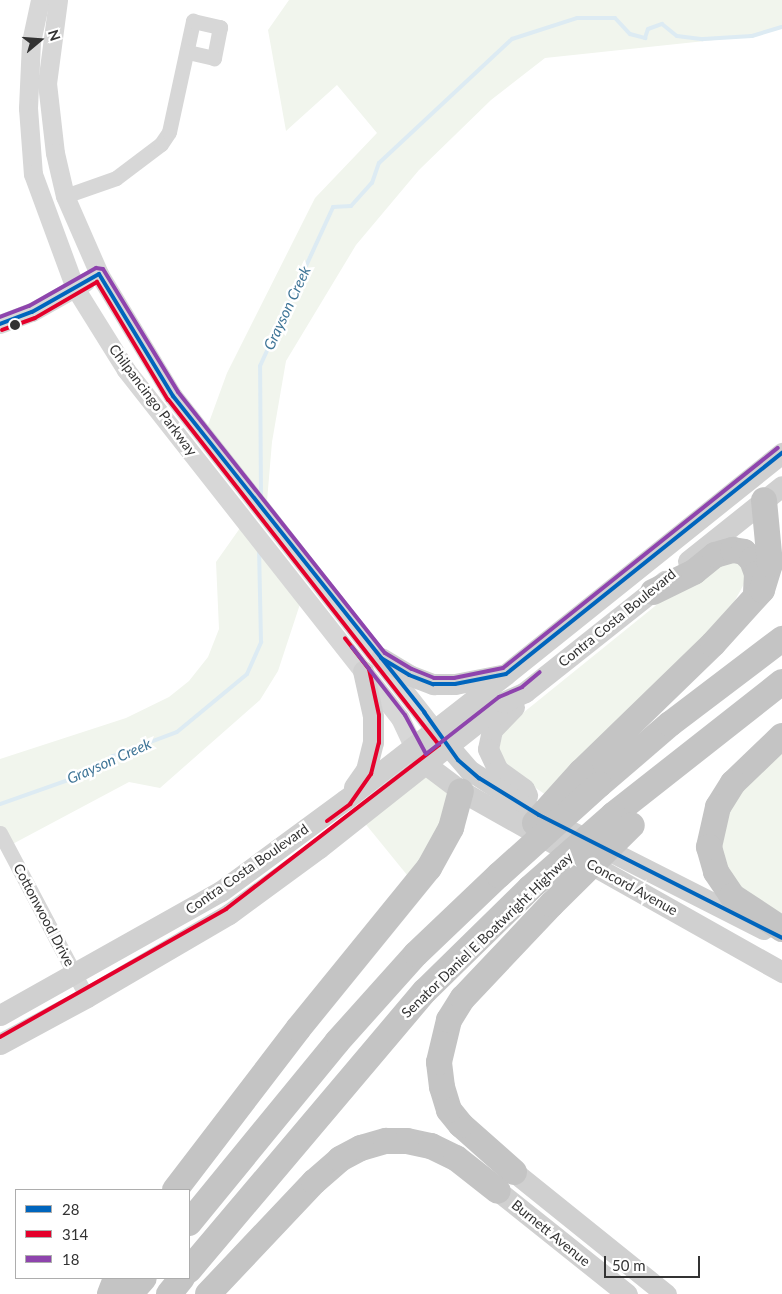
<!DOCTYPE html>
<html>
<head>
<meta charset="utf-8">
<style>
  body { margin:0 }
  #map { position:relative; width:782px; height:1294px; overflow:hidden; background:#fff; font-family:Lato,sans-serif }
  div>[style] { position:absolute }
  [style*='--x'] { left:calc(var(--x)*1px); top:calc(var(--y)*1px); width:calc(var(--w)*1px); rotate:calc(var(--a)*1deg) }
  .green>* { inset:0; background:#f1f5ed }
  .stream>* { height:4px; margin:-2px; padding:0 2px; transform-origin:2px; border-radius:2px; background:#ddebf3 }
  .minor>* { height:15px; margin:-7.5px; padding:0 7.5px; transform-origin:7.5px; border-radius:7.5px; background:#d7d7d7 }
  .tertiary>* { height:19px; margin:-9.5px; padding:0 9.5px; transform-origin:9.5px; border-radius:9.5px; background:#d7d7d7 }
  .secondary>* { height:21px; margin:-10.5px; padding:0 10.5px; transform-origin:10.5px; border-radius:10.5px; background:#d0d0d0 }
  .motorway>* { height:26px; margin:-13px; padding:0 13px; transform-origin:13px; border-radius:13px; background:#c4c4c4 }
  .motorway-bridge>* { height:26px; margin:-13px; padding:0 13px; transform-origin:13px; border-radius:13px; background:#c4c4c4 }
  .bus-1>* { height:4px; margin:-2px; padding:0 2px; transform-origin:2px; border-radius:2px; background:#0065bd }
  .bus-2>* { height:4px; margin:-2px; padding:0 2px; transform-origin:2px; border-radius:2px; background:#e4002b }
  .bus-3>* { height:4px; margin:-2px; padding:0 2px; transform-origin:2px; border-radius:2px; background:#8e44ad }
  .dots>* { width:14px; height:14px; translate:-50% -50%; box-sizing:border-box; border:2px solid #fff; border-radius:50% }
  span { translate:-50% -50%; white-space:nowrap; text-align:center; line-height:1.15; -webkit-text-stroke:5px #fff; paint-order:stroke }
  .street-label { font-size:14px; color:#333 }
  .water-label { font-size:15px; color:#3f7597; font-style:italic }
  .legend { position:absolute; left:15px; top:1189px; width:175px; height:90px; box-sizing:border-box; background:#fff; border:1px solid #adadad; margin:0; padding:6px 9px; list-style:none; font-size:15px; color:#333 }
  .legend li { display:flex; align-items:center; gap:10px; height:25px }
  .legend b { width:25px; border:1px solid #adadad }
  .north { position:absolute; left:15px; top:15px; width:50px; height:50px; -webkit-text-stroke:4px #fff; paint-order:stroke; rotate:72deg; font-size:14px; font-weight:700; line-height:20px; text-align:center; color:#333 }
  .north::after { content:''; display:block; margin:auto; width:18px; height:22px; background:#333; clip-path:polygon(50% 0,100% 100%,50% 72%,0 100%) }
  .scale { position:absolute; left:604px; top:1256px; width:96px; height:22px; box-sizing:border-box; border:2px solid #333; border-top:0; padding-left:6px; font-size:15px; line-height:18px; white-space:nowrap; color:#333; -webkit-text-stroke:4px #fff; paint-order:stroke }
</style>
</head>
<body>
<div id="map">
  <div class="green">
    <div style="clip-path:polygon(289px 0,782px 0,782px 27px,752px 36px,545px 58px,491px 100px,419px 170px,356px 245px,286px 361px,272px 442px,266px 513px,204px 436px,227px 373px,315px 198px,377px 133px,337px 85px,286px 131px,268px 30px)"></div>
    <div style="clip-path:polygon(245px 521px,303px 595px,278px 671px,260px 700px,160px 788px,129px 782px,7px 847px,0 834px,0 759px,126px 718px,169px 697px,189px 681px,208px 657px,219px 629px,216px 562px)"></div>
    <div style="clip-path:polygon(720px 561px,739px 564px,745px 572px,744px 584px,733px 604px,710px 631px,546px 795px,511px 771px,499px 752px,499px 746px,503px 733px,513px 721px,665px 598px)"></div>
    <div style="clip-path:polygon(782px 736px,782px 929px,732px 896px,711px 828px)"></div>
    <div style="clip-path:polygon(424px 763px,461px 791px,416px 886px,359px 816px)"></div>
  </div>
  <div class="stream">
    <div style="--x:261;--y:497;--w:131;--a:-90.4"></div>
    <div style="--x:260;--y:366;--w:175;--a:-65.3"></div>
    <div style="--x:333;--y:207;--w:18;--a:-3"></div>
    <div style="--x:351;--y:206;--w:31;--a:-48"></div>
    <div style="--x:372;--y:183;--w:21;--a:-71"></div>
    <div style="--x:379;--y:163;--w:182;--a:-43"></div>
    <div style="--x:512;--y:39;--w:68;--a:-17.9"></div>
    <div style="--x:577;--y:18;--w:38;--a:0"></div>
    <div style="--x:615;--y:18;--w:22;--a:47"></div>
    <div style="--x:630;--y:34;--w:16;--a:15"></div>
    <div style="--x:645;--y:38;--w:9;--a:-72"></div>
    <div style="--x:648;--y:29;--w:15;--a:-20"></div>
    <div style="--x:662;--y:24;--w:19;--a:39"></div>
    <div style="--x:677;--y:36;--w:26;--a:7"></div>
    <div style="--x:703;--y:39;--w:49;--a:-3.5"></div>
    <div style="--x:752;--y:36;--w:31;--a:-17"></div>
    <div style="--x:0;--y:804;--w:90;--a:-19.4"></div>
    <div style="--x:85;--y:774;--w:33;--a:-33"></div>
    <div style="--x:113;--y:756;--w:68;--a:-20.6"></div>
    <div style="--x:177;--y:732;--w:91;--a:-39.6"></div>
    <div style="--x:247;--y:674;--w:35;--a:-66"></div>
    <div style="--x:261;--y:642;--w:93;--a:-91.2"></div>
  </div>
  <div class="minor">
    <div style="--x:65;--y:196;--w:54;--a:-19.4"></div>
    <div style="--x:116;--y:178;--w:56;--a:-37.1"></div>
    <div style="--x:161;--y:144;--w:14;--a:-56"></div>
    <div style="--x:169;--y:132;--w:114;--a:-77.8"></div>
    <div style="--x:193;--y:21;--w:28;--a:13"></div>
    <div style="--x:220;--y:27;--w:32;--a:101"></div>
    <div style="--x:214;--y:58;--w:28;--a:-167"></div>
    <div style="--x:0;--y:833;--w:186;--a:62.1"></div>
  </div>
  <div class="tertiary">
    <div style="--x:40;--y:0;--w:43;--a:102.1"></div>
    <div style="--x:31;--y:42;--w:66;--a:92.6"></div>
    <div style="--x:28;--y:108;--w:66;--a:85.7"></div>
    <div style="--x:33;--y:174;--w:121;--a:69.8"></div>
    <div style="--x:75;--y:288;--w:97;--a:58.1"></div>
    <div style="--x:126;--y:370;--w:443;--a:51.8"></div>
    <div style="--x:400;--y:718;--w:31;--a:65"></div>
    <div style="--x:58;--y:0;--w:84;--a:97.5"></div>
    <div style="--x:47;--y:83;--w:70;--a:83.5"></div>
    <div style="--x:55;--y:153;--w:44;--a:76.9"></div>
    <div style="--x:65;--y:196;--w:85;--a:66.4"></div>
    <div style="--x:99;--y:274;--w:143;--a:58.8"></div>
    <div style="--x:173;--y:396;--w:423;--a:51.9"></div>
    <div style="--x:0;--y:324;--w:34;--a:-21"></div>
    <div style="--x:32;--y:312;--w:61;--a:-29.5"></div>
  </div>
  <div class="secondary">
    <div style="--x:688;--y:561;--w:120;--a:-38.6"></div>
    <div style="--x:381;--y:658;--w:33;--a:31"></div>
    <div style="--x:409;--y:675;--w:26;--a:21"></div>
    <div style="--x:433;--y:684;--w:22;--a:0"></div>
    <div style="--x:455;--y:684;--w:47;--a:-11.1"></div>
    <div style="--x:514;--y:707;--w:32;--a:134"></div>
    <div style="--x:492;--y:730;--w:19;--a:102"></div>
    <div style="--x:488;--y:749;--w:23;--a:65"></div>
    <div style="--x:498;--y:770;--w:32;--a:36"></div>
    <div style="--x:524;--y:789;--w:7;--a:63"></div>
    <div style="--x:439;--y:735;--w:46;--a:49.4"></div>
    <div style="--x:469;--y:770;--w:83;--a:32.7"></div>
    <div style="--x:539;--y:815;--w:252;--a:26.9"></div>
    <div style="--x:417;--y:752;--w:13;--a:58"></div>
    <div style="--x:424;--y:763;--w:46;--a:37.1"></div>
    <div style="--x:461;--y:791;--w:369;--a:29.4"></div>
    <div style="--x:354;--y:787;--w:21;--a:-55"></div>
    <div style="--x:366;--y:770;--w:29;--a:-76"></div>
    <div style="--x:373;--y:742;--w:26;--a:-90"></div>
    <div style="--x:373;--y:716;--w:46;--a:-102.5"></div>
    <div style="--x:0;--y:1015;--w:253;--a:-29.3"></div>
    <div style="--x:221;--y:891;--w:154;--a:-36.3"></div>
    <div style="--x:345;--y:800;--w:204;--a:-38"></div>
    <div style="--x:506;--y:674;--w:354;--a:-38.7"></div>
    <div style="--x:0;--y:1044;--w:99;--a:-28.4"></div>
    <div style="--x:87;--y:997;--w:164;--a:-30.3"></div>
    <div style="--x:229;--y:914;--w:112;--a:-36.3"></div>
    <div style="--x:319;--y:848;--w:235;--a:-38.4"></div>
    <div style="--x:503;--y:702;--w:24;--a:-24"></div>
    <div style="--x:525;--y:692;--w:179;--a:-38.4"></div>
    <div style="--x:514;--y:1172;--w:195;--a:38.8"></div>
    <div style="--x:498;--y:1191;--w:165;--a:38.6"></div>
  </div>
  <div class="motorway">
    <div style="--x:653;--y:592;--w:46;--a:-26"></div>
    <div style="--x:694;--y:572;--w:27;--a:-39"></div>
    <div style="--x:715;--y:555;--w:19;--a:-16"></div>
    <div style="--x:733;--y:550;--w:11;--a:10"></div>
    <div style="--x:744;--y:552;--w:11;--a:45"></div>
    <div style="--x:752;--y:560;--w:15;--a:70"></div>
    <div style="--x:757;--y:574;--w:18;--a:93"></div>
    <div style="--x:782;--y:736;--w:68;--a:136.2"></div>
    <div style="--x:733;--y:783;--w:28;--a:122"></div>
    <div style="--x:718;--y:807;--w:41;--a:102.7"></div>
    <div style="--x:709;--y:847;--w:26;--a:74"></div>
    <div style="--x:716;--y:872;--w:29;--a:56"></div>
    <div style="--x:732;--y:896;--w:60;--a:33.4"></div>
    <div style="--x:581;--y:772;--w:184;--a:-44.1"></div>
    <div style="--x:713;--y:644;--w:73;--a:-47.8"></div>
    <div style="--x:762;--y:590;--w:27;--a:-73"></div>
    <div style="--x:770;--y:564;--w:64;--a:-95.4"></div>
    <div style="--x:599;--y:785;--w:94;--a:-40.7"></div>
    <div style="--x:670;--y:724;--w:141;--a:-37.2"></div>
    <div style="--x:613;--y:815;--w:215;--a:-38.2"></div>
    <div style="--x:514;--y:1172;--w:71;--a:-138.4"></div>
    <div style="--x:461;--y:1125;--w:19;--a:-129"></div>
    <div style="--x:449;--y:1110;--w:24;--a:-107"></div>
    <div style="--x:442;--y:1087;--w:25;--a:-97"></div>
    <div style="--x:439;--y:1062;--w:43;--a:-76.6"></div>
    <div style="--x:449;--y:1020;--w:26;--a:-58"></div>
    <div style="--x:463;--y:998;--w:129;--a:-46.6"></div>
    <div style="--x:175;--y:1190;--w:203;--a:-52.6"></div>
    <div style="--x:298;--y:1029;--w:208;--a:-50.9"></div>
    <div style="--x:429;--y:868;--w:46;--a:-61.2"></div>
    <div style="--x:451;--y:828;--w:38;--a:-75"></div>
    <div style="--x:189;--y:1223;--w:234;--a:-50.7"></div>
    <div style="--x:337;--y:1042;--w:118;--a:-48.1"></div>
    <div style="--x:416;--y:954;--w:115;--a:-43.6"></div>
    <div style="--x:189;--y:1270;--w:365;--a:-49.8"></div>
    <div style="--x:425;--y:991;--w:147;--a:-44.4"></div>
    <div style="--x:110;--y:1294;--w:17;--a:-69"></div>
    <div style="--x:130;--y:1294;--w:21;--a:-49"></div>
    <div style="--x:169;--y:1294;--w:21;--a:-51"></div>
    <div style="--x:208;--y:1294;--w:154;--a:-46.6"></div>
    <div style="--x:314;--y:1182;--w:35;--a:-41"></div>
    <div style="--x:340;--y:1159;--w:24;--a:-28"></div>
    <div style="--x:361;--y:1148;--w:26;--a:-16"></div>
    <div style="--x:386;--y:1141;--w:21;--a:0"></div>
    <div style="--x:407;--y:1141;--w:25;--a:12"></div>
    <div style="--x:431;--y:1146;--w:28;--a:26"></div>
    <div style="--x:456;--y:1158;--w:53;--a:38.2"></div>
  </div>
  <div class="motorway-bridge">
    <div style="--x:535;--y:823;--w:69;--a:-48"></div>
    <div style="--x:499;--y:875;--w:135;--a:-42"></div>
    <div style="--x:530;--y:888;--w:111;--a:-41.3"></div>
    <div style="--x:552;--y:904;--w:112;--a:-44.6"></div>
  </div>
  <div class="bus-1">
    <div style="--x:0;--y:324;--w:34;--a:-21"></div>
    <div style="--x:32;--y:312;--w:77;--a:-29.6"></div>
    <div style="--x:99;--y:274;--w:143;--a:58.8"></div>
    <div style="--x:173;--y:396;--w:404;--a:51.5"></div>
    <div style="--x:424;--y:712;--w:59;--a:54.7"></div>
    <div style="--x:458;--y:760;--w:28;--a:41"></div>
    <div style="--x:479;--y:778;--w:70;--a:31.7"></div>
    <div style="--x:539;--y:815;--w:272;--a:26.8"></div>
    <div style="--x:381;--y:658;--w:33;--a:31"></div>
    <div style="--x:409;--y:675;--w:26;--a:21"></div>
    <div style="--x:433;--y:684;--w:22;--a:0"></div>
    <div style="--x:455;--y:684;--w:52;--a:-11.1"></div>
    <div style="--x:506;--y:674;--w:354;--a:-38.7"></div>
  </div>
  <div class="bus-2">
    <div style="--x:327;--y:821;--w:29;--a:-36"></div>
    <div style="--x:350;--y:804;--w:37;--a:-55"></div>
    <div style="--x:371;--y:774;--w:32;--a:-76"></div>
    <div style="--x:379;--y:743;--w:28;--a:-90"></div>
    <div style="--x:379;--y:715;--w:47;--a:-102.3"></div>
    <div style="--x:369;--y:669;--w:39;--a:-128"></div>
    <div style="--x:0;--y:1037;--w:260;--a:-29.5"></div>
    <div style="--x:226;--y:909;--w:269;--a:-37.6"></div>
    <div style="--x:439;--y:745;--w:439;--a:-128.1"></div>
    <div style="--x:168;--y:400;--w:138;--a:-121"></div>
    <div style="--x:97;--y:282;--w:72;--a:149.9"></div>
    <div style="--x:35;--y:318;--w:35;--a:160"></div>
  </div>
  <div class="bus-3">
    <div style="--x:0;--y:317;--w:31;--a:-21"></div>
    <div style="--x:29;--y:306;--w:77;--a:-29.6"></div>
    <div style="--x:96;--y:268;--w:7;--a:8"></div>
    <div style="--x:103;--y:269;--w:144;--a:58.6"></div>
    <div style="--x:178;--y:392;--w:333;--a:51.6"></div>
    <div style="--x:385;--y:653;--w:31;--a:31"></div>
    <div style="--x:412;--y:669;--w:24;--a:22"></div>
    <div style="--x:434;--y:678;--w:20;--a:0"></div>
    <div style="--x:454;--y:678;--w:50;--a:-11.5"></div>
    <div style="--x:503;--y:668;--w:352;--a:-38.7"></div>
    <div style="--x:352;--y:647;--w:86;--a:52.1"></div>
    <div style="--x:405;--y:715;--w:44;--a:61.7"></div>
    <div style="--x:426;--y:754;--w:93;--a:-38"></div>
    <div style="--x:499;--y:697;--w:25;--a:-23"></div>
    <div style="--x:522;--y:687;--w:23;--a:-40"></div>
  </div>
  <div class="dots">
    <div style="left:15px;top:325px;background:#333"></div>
  </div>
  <div class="street-label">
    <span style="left:153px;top:400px;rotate:53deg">Chilpancingo Parkway</span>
    <span style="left:617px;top:618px;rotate:-39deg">Contra Costa Boulevard</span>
    <span style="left:247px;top:869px;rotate:-35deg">Contra Costa Boulevard</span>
    <span style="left:632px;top:887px;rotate:29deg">Concord Avenue</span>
    <span style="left:44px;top:915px;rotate:62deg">Cottonwood Drive</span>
    <span style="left:487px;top:935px;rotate:-44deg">Senator Daniel E Boatwright Highway</span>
    <span style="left:551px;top:1233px;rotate:39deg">Burnett Avenue</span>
  </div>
  <div class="water-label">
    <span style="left:287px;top:308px;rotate:-65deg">Grayson Creek</span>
    <span style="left:109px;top:761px;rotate:-24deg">Grayson Creek</span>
  </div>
  <ul class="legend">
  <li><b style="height:6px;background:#0065bd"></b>28</li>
  <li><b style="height:6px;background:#e4002b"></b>314</li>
  <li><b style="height:6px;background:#8e44ad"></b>18</li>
  </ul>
  <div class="north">N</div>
  <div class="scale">50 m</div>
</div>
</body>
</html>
